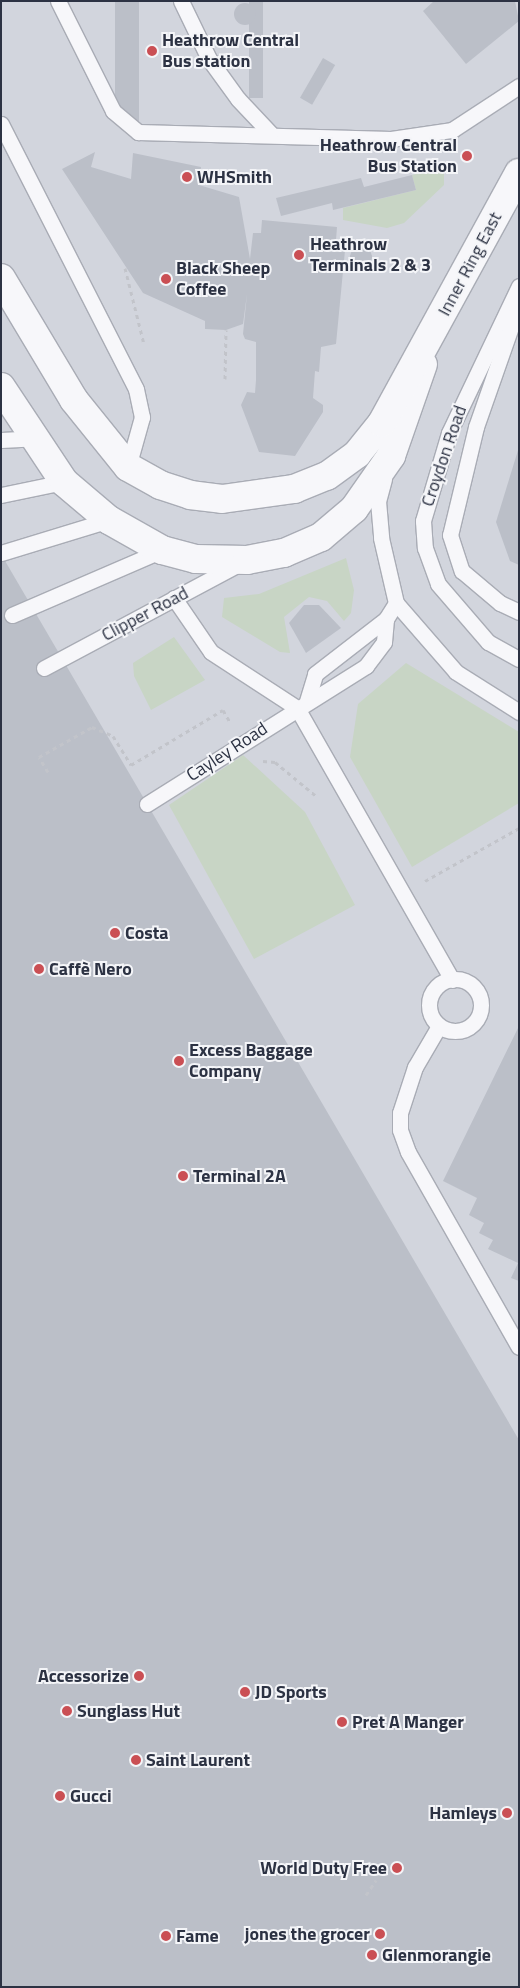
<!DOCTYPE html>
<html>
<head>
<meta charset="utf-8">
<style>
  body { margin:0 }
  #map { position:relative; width:520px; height:1988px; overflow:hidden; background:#e4e6eb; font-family:"Titillium Web",sans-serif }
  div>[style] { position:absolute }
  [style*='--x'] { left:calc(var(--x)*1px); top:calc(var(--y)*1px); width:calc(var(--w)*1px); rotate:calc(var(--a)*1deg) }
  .built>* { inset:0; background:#d2d5dd; transform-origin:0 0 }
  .green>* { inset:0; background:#c8d5c5 }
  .building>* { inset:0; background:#bbbfc8; transform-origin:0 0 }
  .round { border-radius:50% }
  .path>* { height:3px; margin-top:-1.5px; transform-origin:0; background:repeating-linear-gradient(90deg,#c2c4ca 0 4px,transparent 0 8px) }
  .roads { filter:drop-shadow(1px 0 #a9acb5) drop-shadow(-1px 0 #a9acb5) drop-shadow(0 1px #a9acb5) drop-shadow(0 -1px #a9acb5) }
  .service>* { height:15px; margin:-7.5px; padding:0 7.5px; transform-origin:7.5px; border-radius:7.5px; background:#f7f7fa }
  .service>.ring { margin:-7.5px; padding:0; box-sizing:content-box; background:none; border:15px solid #f7f7fa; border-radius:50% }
  .minor>* { height:28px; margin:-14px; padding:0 14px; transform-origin:14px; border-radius:14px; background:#f7f7fa }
  .tertiary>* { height:28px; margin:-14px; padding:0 14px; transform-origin:14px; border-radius:14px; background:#f7f7fa }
  .dots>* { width:14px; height:14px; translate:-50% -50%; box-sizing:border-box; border:2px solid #f4f5f8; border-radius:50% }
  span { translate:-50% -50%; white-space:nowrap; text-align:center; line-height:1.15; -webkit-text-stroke:4px #f4f5f8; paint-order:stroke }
  .poi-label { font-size:18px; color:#2c3243; font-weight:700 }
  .left { translate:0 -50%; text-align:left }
  .right { translate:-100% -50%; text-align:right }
  .street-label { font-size:18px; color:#2c3243 }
  .frame { position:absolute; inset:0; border:2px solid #2c3243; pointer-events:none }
</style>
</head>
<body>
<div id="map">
  <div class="built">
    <div style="left:1px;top:1px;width:518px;height:1986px"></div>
  </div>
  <div class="green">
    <div style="clip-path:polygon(440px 169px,444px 172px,444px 185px,404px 223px,387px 228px,343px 220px,343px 208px,416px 190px,412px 175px)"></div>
    <div style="clip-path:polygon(346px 558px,354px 590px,351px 613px,344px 621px,327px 601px,309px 597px,284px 617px,290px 653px,280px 652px,222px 617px,224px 598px,259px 594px)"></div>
    <div style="clip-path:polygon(174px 637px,205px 680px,151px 710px,134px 676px,133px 663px)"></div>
    <div style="clip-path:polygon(406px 663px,519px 732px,519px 803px,412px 867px,350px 757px,358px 704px)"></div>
    <div style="clip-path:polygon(243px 755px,305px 812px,355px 905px,254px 959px,169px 805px)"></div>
  </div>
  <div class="building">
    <div style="left:115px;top:1px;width:24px;height:122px"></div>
    <div style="left:249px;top:1px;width:14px;height:97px"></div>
    <div style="clip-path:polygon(434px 1px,515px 1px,519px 21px,466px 64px,423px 11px)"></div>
    <div class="round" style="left:234px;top:3px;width:22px;height:22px"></div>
    <div style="left:323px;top:58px;width:14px;height:46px;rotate:30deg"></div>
    <div style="clip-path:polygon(95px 152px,91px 167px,131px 179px,133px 153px,201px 167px,199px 185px,239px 197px,250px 259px,253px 233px,261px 233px,262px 220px,337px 227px,336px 240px,346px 240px,336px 344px,321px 347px,319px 372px,315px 371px,313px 398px,323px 405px,323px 412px,295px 456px,259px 452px,241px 405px,247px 392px,255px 393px,256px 380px,256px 342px,245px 339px,243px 334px,247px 294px,243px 324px,226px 330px,205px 329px,205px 321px,143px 293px,62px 169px)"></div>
    <div style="clip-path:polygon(412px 175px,416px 190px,333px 210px,332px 203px,281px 216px,276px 198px,361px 178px,364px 187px)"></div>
    <div class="round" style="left:350px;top:246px;width:22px;height:22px"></div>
    <div style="clip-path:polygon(519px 447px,519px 565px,510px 561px,496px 522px)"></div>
    <div style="clip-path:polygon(1px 554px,519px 1440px,519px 1987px,1px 1987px)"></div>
    <div style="clip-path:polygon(304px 605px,319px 605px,341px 628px,306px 653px,289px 623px)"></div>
    <div style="clip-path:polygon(519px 1026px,519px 1281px,511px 1278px,518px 1263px,488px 1249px,493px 1240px,479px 1233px,484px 1223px,469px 1215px,477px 1198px,443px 1181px)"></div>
  </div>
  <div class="path">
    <div style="--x:125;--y:268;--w:78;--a:76"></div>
    <div style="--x:225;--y:379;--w:49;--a:-88.8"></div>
    <div style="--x:263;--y:761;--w:12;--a:5"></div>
    <div style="--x:275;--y:762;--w:52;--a:39.5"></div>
    <div style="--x:48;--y:772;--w:17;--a:-121"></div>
    <div style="--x:39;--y:757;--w:61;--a:-29.5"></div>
    <div style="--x:92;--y:727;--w:23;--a:23"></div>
    <div style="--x:113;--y:736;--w:34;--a:58"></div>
    <div style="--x:131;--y:765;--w:107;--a:-30.9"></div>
    <div style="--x:223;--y:710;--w:14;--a:60"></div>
    <div style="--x:425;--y:881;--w:108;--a:-29.4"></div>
    <div style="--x:366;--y:1895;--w:18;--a:-56"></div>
  </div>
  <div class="roads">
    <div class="service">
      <div style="--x:58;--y:1;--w:123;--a:63.4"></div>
      <div style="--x:113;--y:111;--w:33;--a:40"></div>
      <div style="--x:138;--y:132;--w:253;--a:1.6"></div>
      <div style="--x:391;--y:139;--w:62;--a:-8.4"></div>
      <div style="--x:452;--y:130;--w:80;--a:-33.3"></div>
      <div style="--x:181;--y:1;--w:64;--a:64.2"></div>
      <div style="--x:209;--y:59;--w:49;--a:54.1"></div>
      <div style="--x:238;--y:99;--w:47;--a:46.7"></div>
      <div style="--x:1;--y:124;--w:297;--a:63"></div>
      <div style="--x:136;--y:389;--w:29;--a:78"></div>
      <div style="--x:142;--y:417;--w:52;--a:105.6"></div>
      <div style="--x:519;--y:286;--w:163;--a:115.5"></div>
      <div style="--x:449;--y:433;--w:92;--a:106.5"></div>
      <div style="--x:423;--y:521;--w:27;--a:86"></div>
      <div style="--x:425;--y:548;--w:38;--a:70"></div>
      <div style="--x:438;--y:584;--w:77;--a:49.2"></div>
      <div style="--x:488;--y:642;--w:35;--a:29"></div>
      <div style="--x:519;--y:304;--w:130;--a:109.3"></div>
      <div style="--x:476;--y:427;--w:111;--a:103.5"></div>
      <div style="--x:450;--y:535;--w:38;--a:72"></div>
      <div style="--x:462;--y:571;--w:50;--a:40.1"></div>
      <div style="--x:500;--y:603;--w:21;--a:25"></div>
      <div style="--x:1;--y:440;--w:34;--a:-3"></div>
      <div style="--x:384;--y:479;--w:23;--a:105"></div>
      <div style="--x:378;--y:501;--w:37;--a:85"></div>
      <div style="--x:381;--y:538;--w:67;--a:77"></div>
      <div style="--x:396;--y:603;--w:91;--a:49"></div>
      <div style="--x:456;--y:672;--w:75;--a:32.4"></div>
      <div style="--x:1;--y:495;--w:64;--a:-11.7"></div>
      <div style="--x:1;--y:553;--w:113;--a:-17"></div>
      <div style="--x:174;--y:598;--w:65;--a:55.6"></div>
      <div style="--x:211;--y:652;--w:103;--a:33.1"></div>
      <div style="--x:297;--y:708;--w:313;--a:60.3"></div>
      <div style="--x:12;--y:615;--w:163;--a:-23.4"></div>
      <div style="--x:44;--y:668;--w:221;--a:-28.1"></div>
      <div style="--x:307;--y:701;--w:28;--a:-73"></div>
      <div style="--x:315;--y:674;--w:90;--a:-37.8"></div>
      <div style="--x:147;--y:804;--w:259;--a:-32.2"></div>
      <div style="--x:366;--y:666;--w:30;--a:-53"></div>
      <div style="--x:384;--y:642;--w:23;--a:-85"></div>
      <div style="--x:386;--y:619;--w:19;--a:-58"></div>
      <div class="ring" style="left:429px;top:979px;width:37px;height:37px"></div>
      <div style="--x:439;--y:1026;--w:48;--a:120.3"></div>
      <div style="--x:415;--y:1067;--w:48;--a:108.1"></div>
      <div style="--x:400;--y:1113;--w:17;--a:90"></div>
      <div style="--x:400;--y:1130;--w:23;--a:70"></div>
      <div style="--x:408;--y:1152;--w:224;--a:60.4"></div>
    </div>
    <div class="minor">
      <div style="--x:1;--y:387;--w:114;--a:56.4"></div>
      <div style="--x:64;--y:482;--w:59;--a:40.2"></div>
      <div style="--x:109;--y:520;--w:61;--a:29.5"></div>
      <div style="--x:162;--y:550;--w:35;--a:15"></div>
      <div style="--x:196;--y:559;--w:51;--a:1.1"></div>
      <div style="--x:247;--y:560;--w:38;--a:-11"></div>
      <div style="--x:284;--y:553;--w:40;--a:-23.4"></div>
      <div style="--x:321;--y:537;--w:43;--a:-40.3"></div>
      <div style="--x:354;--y:509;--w:65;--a:-55.1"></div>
      <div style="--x:391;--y:456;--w:97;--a:-70.8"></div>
    </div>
    <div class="tertiary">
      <div style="--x:1;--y:278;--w:142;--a:59.1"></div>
      <div style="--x:74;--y:400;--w:86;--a:51.1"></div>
      <div style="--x:128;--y:467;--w:37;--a:29"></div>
      <div style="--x:160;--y:485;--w:32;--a:18"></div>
      <div style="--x:190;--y:495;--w:32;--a:7"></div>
      <div style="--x:222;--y:499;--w:73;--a:-7.9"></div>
      <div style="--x:294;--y:489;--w:35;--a:-22"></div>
      <div style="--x:327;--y:476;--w:37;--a:-36"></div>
      <div style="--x:357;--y:454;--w:40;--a:-51"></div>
      <div style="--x:382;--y:423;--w:285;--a:-61.3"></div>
    </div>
  </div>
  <div class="dots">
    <div style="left:152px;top:51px;background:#ca4f54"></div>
    <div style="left:467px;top:156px;background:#ca4f54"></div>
    <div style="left:187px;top:177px;background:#ca4f54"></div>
    <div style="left:299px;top:255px;background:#ca4f54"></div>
    <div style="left:166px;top:279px;background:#ca4f54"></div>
    <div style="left:115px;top:933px;background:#ca4f54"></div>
    <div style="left:39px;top:969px;background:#ca4f54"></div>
    <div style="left:179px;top:1061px;background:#ca4f54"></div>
    <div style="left:183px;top:1176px;background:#ca4f54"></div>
    <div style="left:139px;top:1676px;background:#ca4f54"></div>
    <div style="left:245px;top:1692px;background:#ca4f54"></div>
    <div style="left:67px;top:1711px;background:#ca4f54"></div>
    <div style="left:342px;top:1722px;background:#ca4f54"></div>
    <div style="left:136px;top:1760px;background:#ca4f54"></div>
    <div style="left:60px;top:1796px;background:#ca4f54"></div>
    <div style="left:507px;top:1813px;background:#ca4f54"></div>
    <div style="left:397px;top:1868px;background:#ca4f54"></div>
    <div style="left:380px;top:1934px;background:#ca4f54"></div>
    <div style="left:166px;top:1936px;background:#ca4f54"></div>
    <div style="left:372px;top:1955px;background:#ca4f54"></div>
  </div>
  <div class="poi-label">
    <span class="left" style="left:162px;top:51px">Heathrow Central<br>Bus station</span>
    <span class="right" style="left:457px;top:156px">Heathrow Central<br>Bus Station</span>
    <span class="left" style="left:197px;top:177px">WHSmith</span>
    <span class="left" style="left:310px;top:255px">Heathrow<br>Terminals 2 &amp; 3</span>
    <span class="left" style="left:176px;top:279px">Black Sheep<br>Coffee</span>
    <span class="left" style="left:125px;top:933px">Costa</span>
    <span class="left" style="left:49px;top:969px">Caffè Nero</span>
    <span class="left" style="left:189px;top:1061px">Excess Baggage<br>Company</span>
    <span class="left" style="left:193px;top:1176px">Terminal 2A</span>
    <span class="right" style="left:129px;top:1676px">Accessorize</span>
    <span class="left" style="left:255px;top:1692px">JD Sports</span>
    <span class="left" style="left:77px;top:1711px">Sunglass Hut</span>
    <span class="left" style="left:352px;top:1722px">Pret A Manger</span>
    <span class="left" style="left:146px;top:1760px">Saint Laurent</span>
    <span class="left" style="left:70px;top:1796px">Gucci</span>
    <span class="right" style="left:497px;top:1813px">Hamleys</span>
    <span class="right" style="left:387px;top:1868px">World Duty Free</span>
    <span class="right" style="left:370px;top:1934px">jones the grocer</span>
    <span class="left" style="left:176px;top:1936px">Fame</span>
    <span class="left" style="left:382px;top:1955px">Glenmorangie</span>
  </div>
  <div class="street-label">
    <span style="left:470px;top:264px;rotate:-62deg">Inner Ring East</span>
    <span style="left:444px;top:456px;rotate:-71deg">Croydon Road</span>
    <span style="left:145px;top:614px;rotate:-28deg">Clipper Road</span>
    <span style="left:227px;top:752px;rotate:-33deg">Cayley Road</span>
  </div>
  <div class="frame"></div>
</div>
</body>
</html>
